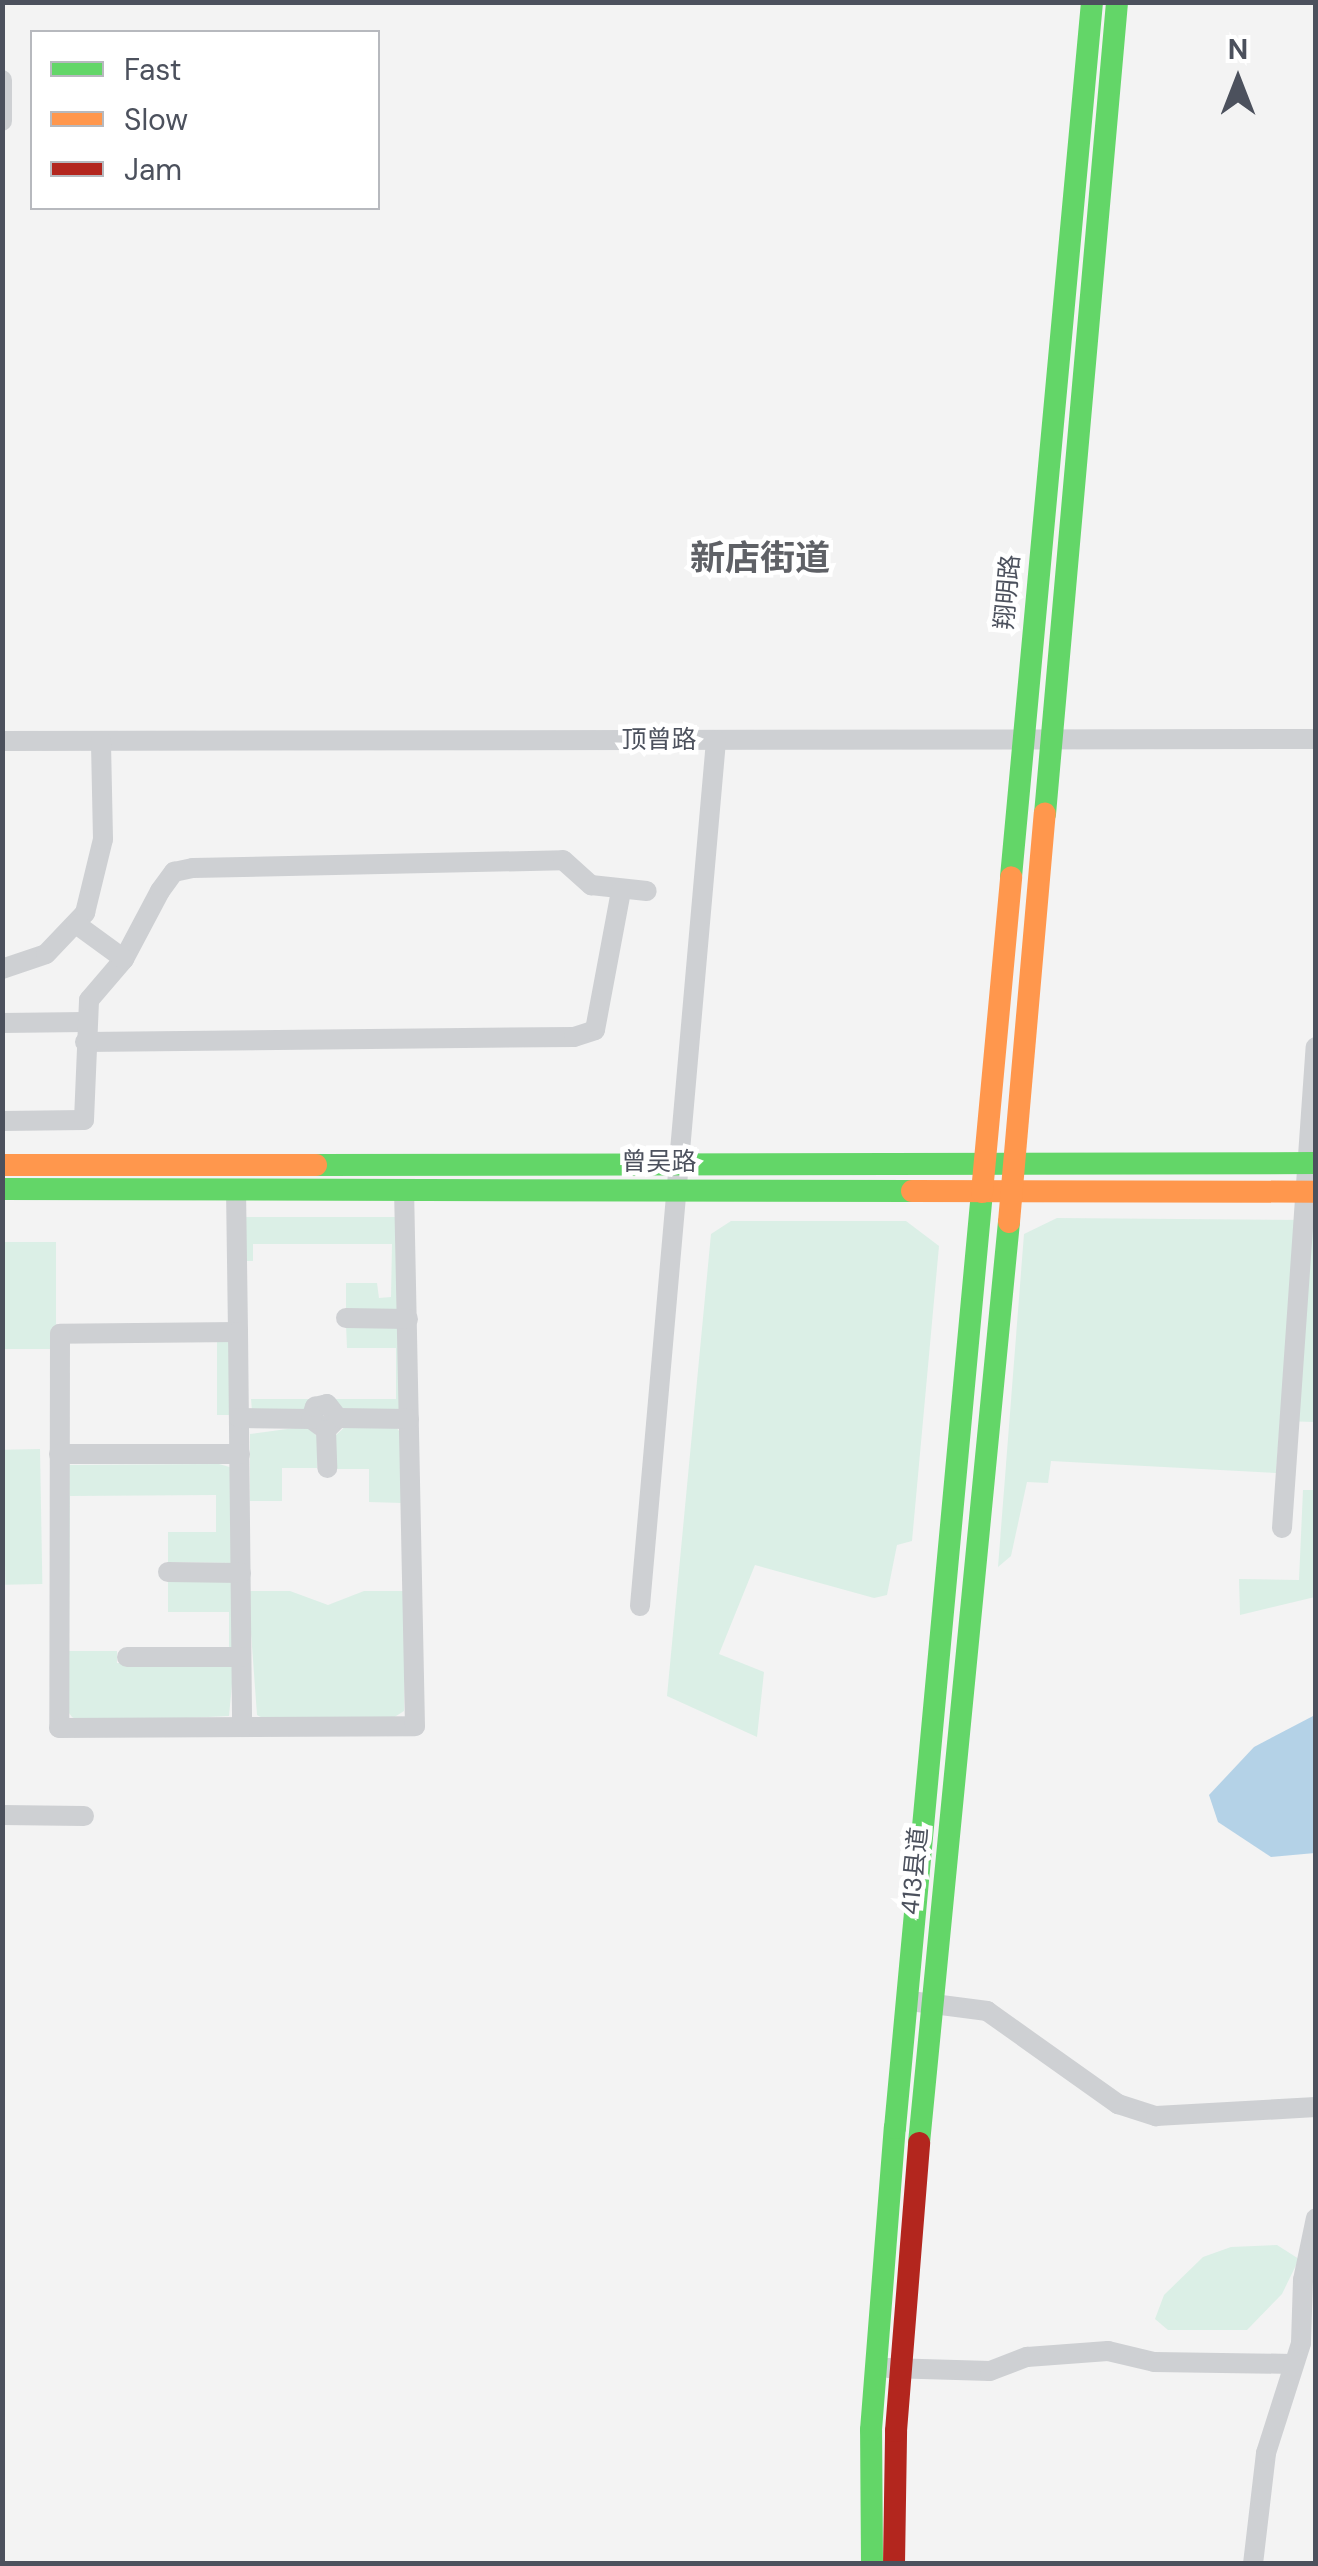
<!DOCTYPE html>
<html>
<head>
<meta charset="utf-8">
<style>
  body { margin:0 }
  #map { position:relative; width:1318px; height:2566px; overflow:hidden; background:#f3f3f3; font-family:"DM Sans","Noto Sans SC",sans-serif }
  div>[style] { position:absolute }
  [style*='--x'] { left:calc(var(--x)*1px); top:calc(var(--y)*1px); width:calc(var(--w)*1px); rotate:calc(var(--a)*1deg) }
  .green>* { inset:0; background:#dbefe6; transform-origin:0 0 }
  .water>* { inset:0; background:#b4d2e7 }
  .street>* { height:20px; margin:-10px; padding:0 10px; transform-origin:10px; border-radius:10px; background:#ced0d3 }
  .fast>* { height:22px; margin:-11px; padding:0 11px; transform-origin:11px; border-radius:11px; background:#63d668 }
  .slow>* { height:22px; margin:-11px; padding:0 11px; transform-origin:11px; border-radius:11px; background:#ff974d }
  .jam>* { height:22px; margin:-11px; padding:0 11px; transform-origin:11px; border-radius:11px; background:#b3261e }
  span { translate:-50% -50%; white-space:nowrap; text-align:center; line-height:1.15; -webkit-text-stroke:9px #fff; paint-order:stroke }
  .street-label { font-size:25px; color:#4c515d }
  .district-label { font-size:35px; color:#5f6166; font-weight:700 }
  .frame { position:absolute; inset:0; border:5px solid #4c515d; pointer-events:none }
  .legend { position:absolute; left:30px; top:30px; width:350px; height:180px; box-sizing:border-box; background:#fff; border:2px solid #b7b9be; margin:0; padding:12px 18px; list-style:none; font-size:30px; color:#4c515d }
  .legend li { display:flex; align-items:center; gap:20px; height:50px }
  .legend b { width:50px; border:2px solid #b7b9be }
  .north { position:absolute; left:1188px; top:30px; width:100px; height:100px; -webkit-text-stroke:8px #fff; paint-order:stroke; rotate:0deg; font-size:28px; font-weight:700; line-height:40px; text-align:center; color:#4c515d }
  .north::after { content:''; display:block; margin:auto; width:35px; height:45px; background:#4c515d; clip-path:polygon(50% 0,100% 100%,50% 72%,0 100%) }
</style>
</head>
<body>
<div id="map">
  <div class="green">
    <div style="clip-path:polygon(243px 1217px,400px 1217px,402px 1313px,346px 1313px,346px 1283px,377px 1283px,379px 1298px,391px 1297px,392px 1244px,253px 1244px,253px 1261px,244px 1261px)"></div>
    <div style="clip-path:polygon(1057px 1218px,1315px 1220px,1315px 1422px,1280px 1421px,1276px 1473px,1051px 1461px,1048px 1483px,1027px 1482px,1011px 1556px,998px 1567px,1024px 1234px)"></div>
    <div style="clip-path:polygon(731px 1221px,906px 1221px,939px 1246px,912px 1541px,897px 1545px,887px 1595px,874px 1598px,755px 1565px,719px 1654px,764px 1672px,757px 1737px,667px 1696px,711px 1234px)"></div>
    <div style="left:3px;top:1242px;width:53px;height:107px"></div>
    <div style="clip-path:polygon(402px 1324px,399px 1411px,252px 1411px,251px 1399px,396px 1399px,396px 1348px,347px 1348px,346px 1325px)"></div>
    <div style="left:217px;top:1335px;width:17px;height:80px"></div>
    <div style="clip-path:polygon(347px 1425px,396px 1427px,402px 1435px,402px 1503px,369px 1502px,369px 1469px,335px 1469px,335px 1436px)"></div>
    <div style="clip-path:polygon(309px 1426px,318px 1438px,317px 1468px,282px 1468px,282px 1501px,250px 1501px,250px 1434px)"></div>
    <div style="left:40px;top:1449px;width:135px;height:37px;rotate:89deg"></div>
    <div style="clip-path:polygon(219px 1464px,233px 1468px,235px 1563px,168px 1562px,168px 1532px,216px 1532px,216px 1495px,70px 1496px,69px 1651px,117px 1651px,117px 1663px,234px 1663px,229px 1716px,82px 1723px,72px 1717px,63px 1705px,65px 1465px)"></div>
    <div style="clip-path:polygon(1303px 1490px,1315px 1490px,1315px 1597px,1240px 1615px,1239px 1579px,1299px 1580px)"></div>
    <div style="clip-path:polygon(168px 1580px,234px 1581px,235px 1651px,229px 1651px,229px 1612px,168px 1612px)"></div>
    <div style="clip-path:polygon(248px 1591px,290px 1591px,328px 1605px,364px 1591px,406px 1591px,404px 1711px,393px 1718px,268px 1721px,257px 1715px)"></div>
    <div style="clip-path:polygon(1277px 2245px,1299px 2259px,1282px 2294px,1247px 2330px,1168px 2330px,1155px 2319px,1164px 2295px,1203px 2257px,1231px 2247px)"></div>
  </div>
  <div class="water">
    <div style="clip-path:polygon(1315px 1715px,1315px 1853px,1271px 1857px,1218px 1822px,1209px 1795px,1254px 1747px)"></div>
  </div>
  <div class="street">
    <div style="--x:2;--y:80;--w:41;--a:90"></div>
    <div style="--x:2;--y:741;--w:1314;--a:-0.09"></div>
    <div style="--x:124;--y:959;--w:77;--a:-62.1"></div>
    <div style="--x:160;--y:891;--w:24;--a:-54"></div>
    <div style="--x:174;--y:872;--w:19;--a:-12"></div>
    <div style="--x:193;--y:868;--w:370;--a:-1.2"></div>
    <div style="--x:563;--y:860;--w:38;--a:42"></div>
    <div style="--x:591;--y:885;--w:56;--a:6.1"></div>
    <div style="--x:2;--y:969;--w:46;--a:-18.8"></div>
    <div style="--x:46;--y:954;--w:57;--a:-46.4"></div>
    <div style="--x:85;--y:913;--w:76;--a:-76.3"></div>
    <div style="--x:103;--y:839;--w:98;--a:-91.2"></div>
    <div style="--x:2;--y:1023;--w:83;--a:-0.7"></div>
    <div style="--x:85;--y:1042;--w:489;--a:-0.6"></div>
    <div style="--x:574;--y:1037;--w:22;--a:-18"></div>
    <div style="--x:595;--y:1030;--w:141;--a:-79.4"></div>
    <div style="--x:2;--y:1121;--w:82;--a:-0.7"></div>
    <div style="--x:84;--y:1120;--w:120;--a:-87.6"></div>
    <div style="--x:89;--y:1000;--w:54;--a:-49.5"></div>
    <div style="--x:124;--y:959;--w:59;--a:-143.9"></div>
    <div style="--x:236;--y:1189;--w:143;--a:89.2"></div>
    <div style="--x:238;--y:1332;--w:178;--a:179.4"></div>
    <div style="--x:60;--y:1334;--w:394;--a:90.1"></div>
    <div style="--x:59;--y:1728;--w:356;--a:-0.3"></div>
    <div style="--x:415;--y:1726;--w:537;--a:-91.17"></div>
    <div style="--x:346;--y:1318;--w:62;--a:0.9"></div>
    <div style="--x:238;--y:1332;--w:395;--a:89.4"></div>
    <div style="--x:239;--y:1418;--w:72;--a:0.8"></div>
    <div style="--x:311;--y:1419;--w:19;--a:36"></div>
    <div style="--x:326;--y:1430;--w:17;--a:-45"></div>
    <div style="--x:311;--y:1419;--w:13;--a:-72"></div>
    <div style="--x:315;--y:1407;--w:12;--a:-14"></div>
    <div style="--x:327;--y:1404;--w:18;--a:52"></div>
    <div style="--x:338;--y:1418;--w:71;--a:0.8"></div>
    <div style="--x:326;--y:1430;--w:38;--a:88"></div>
    <div style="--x:59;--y:1454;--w:181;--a:0"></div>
    <div style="--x:1282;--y:1528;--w:482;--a:-86"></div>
    <div style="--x:168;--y:1572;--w:73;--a:0.8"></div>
    <div style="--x:640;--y:1606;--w:869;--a:-84.98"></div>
    <div style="--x:127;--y:1657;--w:114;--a:0"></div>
    <div style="--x:2;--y:1815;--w:82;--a:0.7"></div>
    <div style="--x:918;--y:2002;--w:70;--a:7.4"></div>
    <div style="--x:987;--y:2011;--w:161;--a:35.4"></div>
    <div style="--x:1118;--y:2104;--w:40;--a:18"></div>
    <div style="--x:1156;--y:2116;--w:160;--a:-3.2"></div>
    <div style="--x:888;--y:2368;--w:102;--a:1.7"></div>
    <div style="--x:990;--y:2371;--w:40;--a:-21"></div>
    <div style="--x:1027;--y:2357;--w:81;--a:-4.2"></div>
    <div style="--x:1108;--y:2351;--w:47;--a:13.4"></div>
    <div style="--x:1154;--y:2362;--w:138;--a:0.8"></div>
    <div style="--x:1253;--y:2564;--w:112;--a:-83.3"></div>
    <div style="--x:1266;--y:2453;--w:115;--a:-72.3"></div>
    <div style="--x:1301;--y:2343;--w:63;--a:-88.2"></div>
    <div style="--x:1303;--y:2280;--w:63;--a:-78.2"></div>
  </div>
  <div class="fast">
    <div style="--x:1045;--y:814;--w:815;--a:-84.93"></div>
    <div style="--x:1011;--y:877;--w:879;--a:-84.71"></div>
    <div style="--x:316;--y:1165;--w:1000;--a:-0.11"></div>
    <div style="--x:2;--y:1189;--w:910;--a:0.13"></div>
    <div style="--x:919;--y:2143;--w:925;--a:-84.42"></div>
    <div style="--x:872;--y:2564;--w:134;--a:-90.4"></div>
    <div style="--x:871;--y:2430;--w:303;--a:-85.5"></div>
    <div style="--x:895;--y:2128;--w:940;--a:-84.69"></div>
  </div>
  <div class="slow">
    <div style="--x:2;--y:1165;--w:314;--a:0"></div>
    <div style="--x:912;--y:1191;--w:404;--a:0.1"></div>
    <div style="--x:982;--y:1192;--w:316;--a:-84.7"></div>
    <div style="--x:1009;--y:1222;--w:410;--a:-85"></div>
  </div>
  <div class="jam">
    <div style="--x:894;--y:2564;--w:133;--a:-89.1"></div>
    <div style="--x:896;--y:2431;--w:289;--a:-85.4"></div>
  </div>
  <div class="street-label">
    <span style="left:1008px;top:592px;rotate:-85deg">翔明路</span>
    <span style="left:659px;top:740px">顶曾路</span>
    <span style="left:659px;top:1162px">曾吴路</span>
    <span style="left:915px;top:1871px;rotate:-84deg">413县道</span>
  </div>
  <div class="district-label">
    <span style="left:760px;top:558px">新店街道</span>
  </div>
  <div class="frame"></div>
  <ul class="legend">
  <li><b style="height:12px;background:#63d668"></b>Fast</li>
  <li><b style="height:12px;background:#ff974d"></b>Slow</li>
  <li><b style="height:12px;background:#b3261e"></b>Jam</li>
  </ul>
  <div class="north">N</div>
</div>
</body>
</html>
